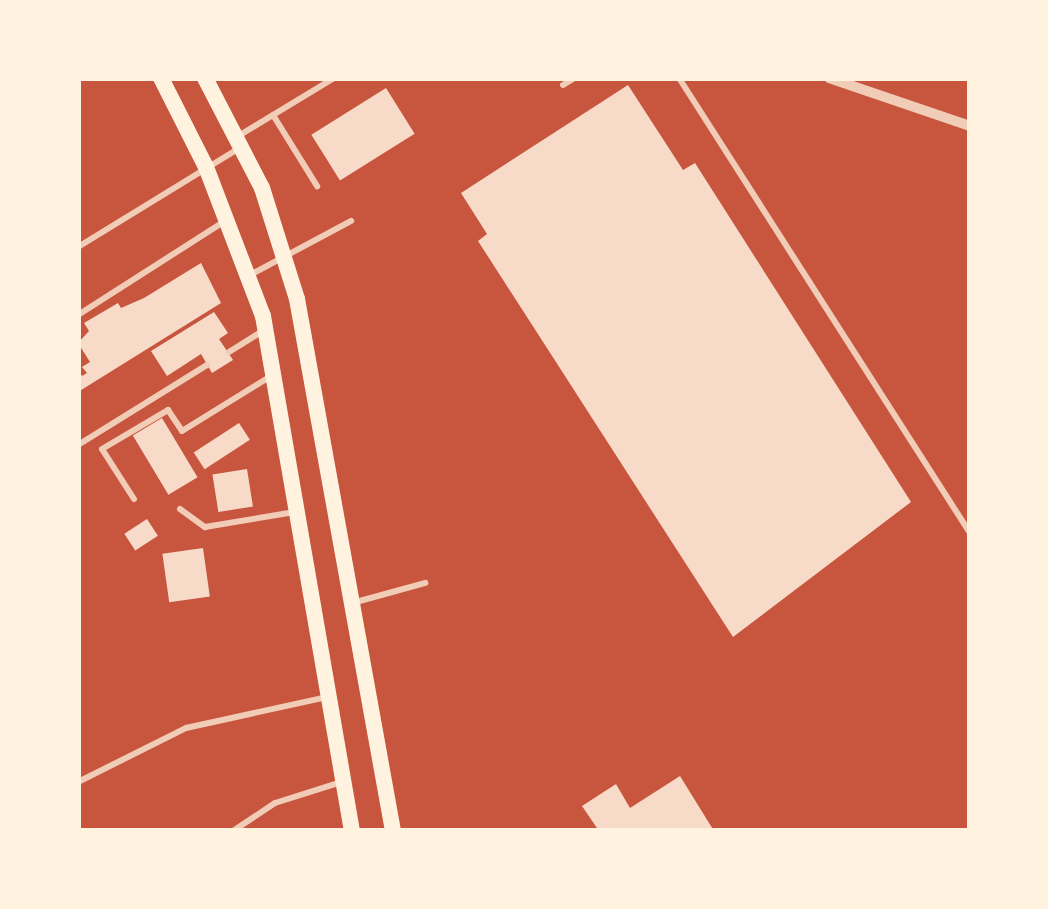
<!DOCTYPE html>
<html>
<head>
<meta charset="utf-8">
<style>
  body { margin:0 }
  #map { position:relative; width:1048px; height:909px; overflow:hidden; background:#c8553d; font-family:"Roboto Serif",serif }
  div>[style] { position:absolute }
  [style*='--x'] { left:calc(var(--x)*1px); top:calc(var(--y)*1px); width:calc(var(--w)*1px); rotate:calc(var(--a)*1deg) }
  .building>* { inset:0; background:#f7dbc8; transform-origin:0 0 }
  .service>* { height:6px; margin:-3px; padding:0 3px; transform-origin:3px; border-radius:3px; background:#f1ccb7 }
  .minor>* { height:10px; margin:-5px; padding:0 5px; transform-origin:5px; border-radius:5px; background:#f1ccb7 }
  .primary>* { height:16px; margin:-8px; padding:0 8px; transform-origin:8px; border-radius:8px; background:#fff3e0 }
  span { translate:-50% -50%; white-space:nowrap; text-align:center; line-height:1.15; -webkit-text-stroke:12px #fff3e0; paint-order:stroke }
  .frame { position:absolute; inset:0; border:81px solid #fff3e0; pointer-events:none }
</style>
</head>
<body>
<div id="map">
  <div class="building">
    <div style="clip-path:polygon(628px 85px,683px 170px,695px 163px,911px 502px,733px 637px,478px 241px,487px 234px,461px 193px)"></div>
    <div style="left:386px;top:88px;width:54px;height:88px;rotate:58deg"></div>
    <div style="clip-path:polygon(201px 263px,221px 303px,78px 392px,78px 369px,82px 376px,87px 373px,82px 367px,90px 362px,78px 343px,89px 331px,84px 323px,118px 303px,121px 308px,144px 298px)"></div>
    <div style="clip-path:polygon(214px 312px,228px 333px,219px 339px,233px 360px,212px 373px,201px 354px,167px 376px,151px 351px)"></div>
    <div style="left:162px;top:418px;width:69px;height:34px;rotate:59deg"></div>
    <div style="left:239px;top:423px;width:20px;height:54px;rotate:57deg"></div>
    <div style="left:247px;top:469px;width:38px;height:35px;rotate:81deg"></div>
    <div style="left:147px;top:519px;width:20px;height:27px;rotate:57deg"></div>
    <div style="left:203px;top:548px;width:49px;height:41px;rotate:82deg"></div>
    <div style="clip-path:polygon(680px 776px,714px 831px,599px 831px,582px 806px,616px 784px,630px 808px)"></div>
  </div>
  <div class="service">
    <div style="--x:679;--y:78;--w:540;--a:57.4"></div>
    <div style="--x:563;--y:85;--w:13;--a:-32"></div>
    <div style="--x:273;--y:115;--w:84;--a:58.2"></div>
    <div style="--x:240;--y:135;--w:110;--a:-31.2"></div>
    <div style="--x:78;--y:247;--w:188;--a:-31.5"></div>
    <div style="--x:248;--y:276;--w:117;--a:-28.1"></div>
    <div style="--x:78;--y:315;--w:174;--a:-32.6"></div>
    <div style="--x:229;--y:352;--w:39;--a:-32"></div>
    <div style="--x:78;--y:445;--w:152;--a:-31.8"></div>
    <div style="--x:134;--y:499;--w:59;--a:-122.6"></div>
    <div style="--x:102;--y:449;--w:77;--a:-30.6"></div>
    <div style="--x:168;--y:410;--w:25;--a:56"></div>
    <div style="--x:182;--y:431;--w:105;--a:-31.7"></div>
    <div style="--x:180;--y:509;--w:31;--a:36"></div>
    <div style="--x:205;--y:527;--w:91;--a:-9.5"></div>
    <div style="--x:356;--y:602;--w:72;--a:-15.4"></div>
    <div style="--x:78;--y:782;--w:121;--a:-26.6"></div>
    <div style="--x:186;--y:728;--w:144;--a:-12.4"></div>
    <div style="--x:233;--y:831;--w:50;--a:-33.7"></div>
    <div style="--x:275;--y:803;--w:66;--a:-17.6"></div>
  </div>
  <div class="minor">
    <div style="--x:829;--y:78;--w:149;--a:18.8"></div>
  </div>
  <div class="primary">
    <div style="--x:161;--y:78;--w:100;--a:63.2"></div>
    <div style="--x:206;--y:167;--w:160;--a:69.1"></div>
    <div style="--x:263;--y:316;--w:523;--a:80.2"></div>
    <div style="--x:205;--y:78;--w:124;--a:62.6"></div>
    <div style="--x:262;--y:188;--w:116;--a:72.5"></div>
    <div style="--x:297;--y:299;--w:541;--a:79.77"></div>
  </div>
  <div class="frame"></div>
</div>
</body>
</html>
